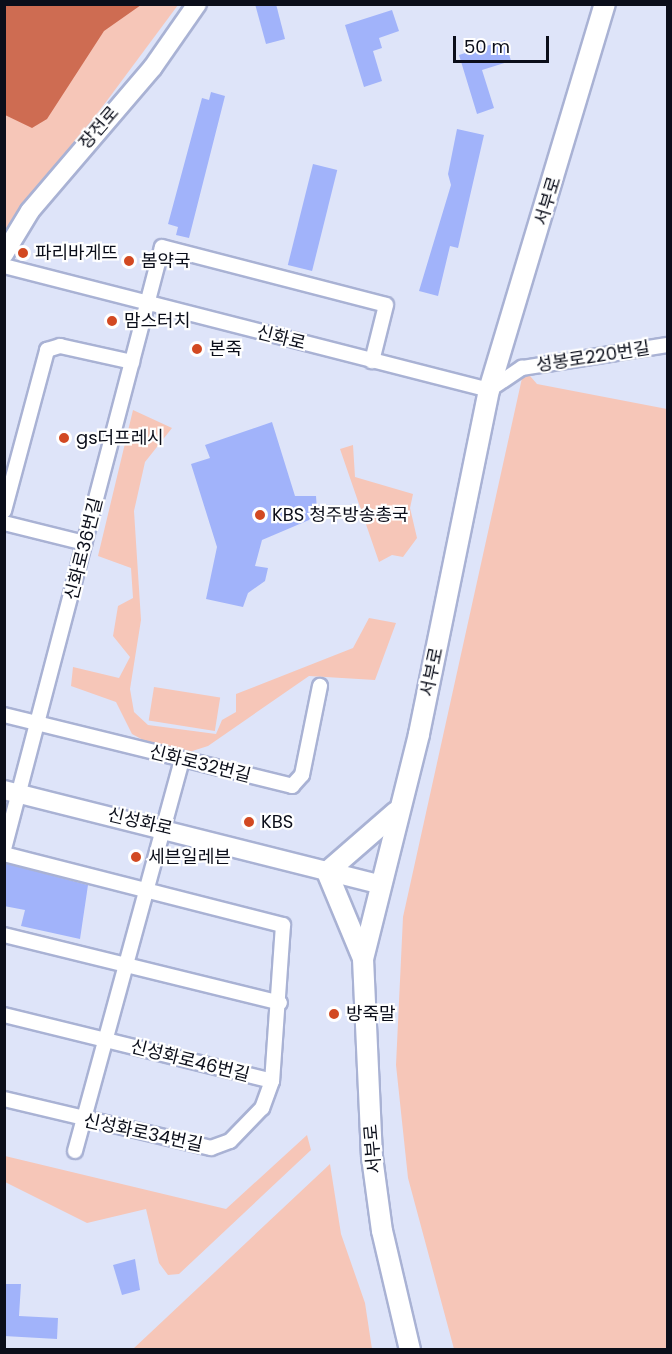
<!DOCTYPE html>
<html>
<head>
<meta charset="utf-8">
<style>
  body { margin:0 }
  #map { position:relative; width:672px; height:1354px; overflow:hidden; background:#dee4f9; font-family:Poppins,"Noto Sans KR",sans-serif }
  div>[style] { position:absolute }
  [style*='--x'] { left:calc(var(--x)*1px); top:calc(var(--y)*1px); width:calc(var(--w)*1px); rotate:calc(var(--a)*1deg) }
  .green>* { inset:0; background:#f6c6b8; transform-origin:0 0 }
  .water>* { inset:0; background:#ce6c52 }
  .building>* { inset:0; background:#a1b3fa; transform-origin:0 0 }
  .roads { filter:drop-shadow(2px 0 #a9b2d4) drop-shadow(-2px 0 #a9b2d4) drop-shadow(0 2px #a9b2d4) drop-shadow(0 -2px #a9b2d4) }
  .minor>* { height:14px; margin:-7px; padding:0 7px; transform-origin:7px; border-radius:7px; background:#fff }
  .tertiary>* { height:18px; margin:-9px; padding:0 9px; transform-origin:9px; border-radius:9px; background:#fff }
  .secondary>* { height:20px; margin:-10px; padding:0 10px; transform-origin:10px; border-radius:10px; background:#fff }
  .dots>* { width:16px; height:16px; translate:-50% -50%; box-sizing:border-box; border:3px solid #fff; border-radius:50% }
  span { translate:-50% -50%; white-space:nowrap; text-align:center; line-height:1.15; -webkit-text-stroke:4.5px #fff; paint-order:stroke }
  .street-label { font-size:18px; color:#0b0e1a }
  .poi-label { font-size:18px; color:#0b0e1a }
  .left { translate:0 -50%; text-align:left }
  .frame { position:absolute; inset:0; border:6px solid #0b0e1a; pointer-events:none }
  .scale { position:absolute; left:453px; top:36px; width:96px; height:27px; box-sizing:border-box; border:3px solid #0b0e1a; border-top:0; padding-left:8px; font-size:18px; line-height:21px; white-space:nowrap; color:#0b0e1a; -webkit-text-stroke:4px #fff; paint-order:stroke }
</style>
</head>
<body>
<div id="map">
  <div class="green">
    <div style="clip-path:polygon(5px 5px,178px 5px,5px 238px)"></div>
    <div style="clip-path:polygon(524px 369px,537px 384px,667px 409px,667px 1349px,454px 1349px,408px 1178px,396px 1065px,403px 917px)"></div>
    <div style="clip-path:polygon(133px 410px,172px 428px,145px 462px,134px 511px,141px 620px,130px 689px,134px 712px,148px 725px,216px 734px,222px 720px,236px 712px,236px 694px,353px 648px,369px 618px,396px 623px,375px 680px,309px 676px,208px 746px,186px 753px,145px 741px,132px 734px,116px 702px,71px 686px,73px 667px,119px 678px,130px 657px,113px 636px,118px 606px,133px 598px,131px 568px,98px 556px)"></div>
    <div style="clip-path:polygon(353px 445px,355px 477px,413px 494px,410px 508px,417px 538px,403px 557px,392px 555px,379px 562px,340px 449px)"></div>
    <div style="left:154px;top:687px;width:67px;height:34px;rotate:9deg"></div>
    <div style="clip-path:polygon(307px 1135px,311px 1150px,179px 1274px,168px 1275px,159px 1263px,146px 1209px,87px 1223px,5px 1182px,5px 1156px,226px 1209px)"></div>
    <div style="clip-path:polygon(330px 1164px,341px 1234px,365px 1303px,372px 1349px,133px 1349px)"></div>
  </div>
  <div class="water">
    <div style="clip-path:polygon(4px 5px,5px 4px,141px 5px,104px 31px,47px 119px,32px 128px,5px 115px)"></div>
  </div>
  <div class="building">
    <div style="clip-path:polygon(255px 4px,276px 4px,285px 39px,266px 44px)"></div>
    <div style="clip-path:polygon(392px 10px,399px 31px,379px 38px,382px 48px,373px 51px,382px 81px,364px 87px,345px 25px)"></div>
    <div style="clip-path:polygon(505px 40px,511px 61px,482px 70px,494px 108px,477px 114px,459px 55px)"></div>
    <div style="clip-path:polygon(211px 92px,225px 96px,189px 238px,176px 235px,178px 227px,168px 224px,202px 98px,209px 100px)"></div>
    <div style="clip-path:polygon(457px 129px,484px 135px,458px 248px,450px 246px,438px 296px,419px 291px,451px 185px,448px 174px)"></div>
    <div style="left:313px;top:164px;width:25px;height:104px;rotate:14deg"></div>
    <div style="clip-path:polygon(272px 422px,295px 496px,316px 496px,317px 510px,309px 520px,262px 540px,255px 566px,268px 568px,265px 581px,248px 593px,243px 607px,206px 599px,217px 547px,191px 464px,210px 458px,205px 445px)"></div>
    <div style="clip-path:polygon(4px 863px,88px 885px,80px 939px,21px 926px,25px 910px,4px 906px)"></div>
    <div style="clip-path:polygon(135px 1259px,140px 1290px,122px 1295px,113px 1265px)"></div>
    <div style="clip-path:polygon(4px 1284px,21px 1284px,19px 1316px,58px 1318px,57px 1339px,4px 1336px)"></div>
  </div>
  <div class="roads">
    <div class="minor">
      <div style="--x:4;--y:266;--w:501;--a:14.34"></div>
      <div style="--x:489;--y:390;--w:40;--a:-34"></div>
      <div style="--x:522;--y:368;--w:148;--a:-9"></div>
      <div style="--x:4;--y:511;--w:167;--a:-75"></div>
      <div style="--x:47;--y:350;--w:14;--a:-17"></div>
      <div style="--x:60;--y:346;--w:74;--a:12.5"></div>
      <div style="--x:4;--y:523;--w:83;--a:13.9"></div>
      <div style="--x:4;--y:715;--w:297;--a:13.8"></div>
      <div style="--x:292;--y:786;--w:15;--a:-48"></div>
      <div style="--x:302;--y:775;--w:91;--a:-78.6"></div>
      <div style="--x:4;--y:849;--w:622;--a:-75.29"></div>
      <div style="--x:162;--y:247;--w:231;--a:14.5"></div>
      <div style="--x:386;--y:305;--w:58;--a:104"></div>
      <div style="--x:4;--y:854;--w:288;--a:14.3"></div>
      <div style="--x:283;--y:925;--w:156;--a:94"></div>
      <div style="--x:272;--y:1081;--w:29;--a:110"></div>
      <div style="--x:262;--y:1108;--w:46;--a:134.1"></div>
      <div style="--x:230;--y:1141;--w:20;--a:160"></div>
      <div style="--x:211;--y:1148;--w:213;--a:-166.7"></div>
      <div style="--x:4;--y:935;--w:284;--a:13.8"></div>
      <div style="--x:4;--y:1015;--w:276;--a:13.8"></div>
      <div style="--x:75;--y:1151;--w:405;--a:-74.7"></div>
    </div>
    <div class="tertiary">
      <div style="--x:4;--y:254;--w:50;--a:-58.8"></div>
      <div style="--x:30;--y:211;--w:189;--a:-49.5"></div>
      <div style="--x:153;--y:67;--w:77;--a:-55.1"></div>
      <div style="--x:4;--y:790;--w:386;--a:14.1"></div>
    </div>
    <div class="secondary">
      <div style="--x:362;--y:956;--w:91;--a:-112.6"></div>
      <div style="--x:327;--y:872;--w:91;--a:-41"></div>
      <div style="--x:410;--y:1350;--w:122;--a:-103.2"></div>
      <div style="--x:382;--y:1231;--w:75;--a:-97.7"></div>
      <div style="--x:372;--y:1157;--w:198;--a:-92.6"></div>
      <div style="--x:363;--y:959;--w:232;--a:-76"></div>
      <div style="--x:419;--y:734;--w:351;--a:-78.5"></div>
      <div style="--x:489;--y:390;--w:403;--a:-73.3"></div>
    </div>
  </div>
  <div class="dots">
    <div style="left:23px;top:253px;background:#d24922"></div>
    <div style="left:129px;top:261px;background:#d24922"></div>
    <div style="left:112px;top:321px;background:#d24922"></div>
    <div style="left:197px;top:349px;background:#d24922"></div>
    <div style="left:64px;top:438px;background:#d24922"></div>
    <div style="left:260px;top:515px;background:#d24922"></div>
    <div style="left:249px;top:822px;background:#d24922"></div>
    <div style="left:136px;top:857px;background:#d24922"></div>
    <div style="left:334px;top:1014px;background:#d24922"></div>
  </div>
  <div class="street-label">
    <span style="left:99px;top:128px;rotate:-49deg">장전로</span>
    <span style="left:548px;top:201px;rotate:-73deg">서부로</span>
    <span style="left:281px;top:338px;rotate:14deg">신화로</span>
    <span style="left:593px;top:357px;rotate:-9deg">성봉로220번길</span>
    <span style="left:84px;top:549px;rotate:-76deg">신화로36번길</span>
    <span style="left:432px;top:672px;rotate:-78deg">서부로</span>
    <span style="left:200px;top:764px;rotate:14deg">신화로32번길</span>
    <span style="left:140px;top:822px;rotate:13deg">신성화로</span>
    <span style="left:190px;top:1061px;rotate:14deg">신성화로46번길</span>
    <span style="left:143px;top:1133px;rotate:12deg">신성화로34번길</span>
    <span style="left:373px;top:1149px;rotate:-95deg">서부로</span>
  </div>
  <div class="poi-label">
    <span class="left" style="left:35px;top:253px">파리바게뜨</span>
    <span class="left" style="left:141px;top:261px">봄약국</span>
    <span class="left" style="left:124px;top:321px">맘스터치</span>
    <span class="left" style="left:209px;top:349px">본죽</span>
    <span class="left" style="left:76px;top:438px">gs더프레시</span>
    <span class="left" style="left:272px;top:515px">KBS 청주방송총국</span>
    <span class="left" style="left:261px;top:822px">KBS</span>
    <span class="left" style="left:148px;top:857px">세븐일레븐</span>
    <span class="left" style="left:346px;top:1014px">방죽말</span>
  </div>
  <div class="frame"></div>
  <div class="scale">50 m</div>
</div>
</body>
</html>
